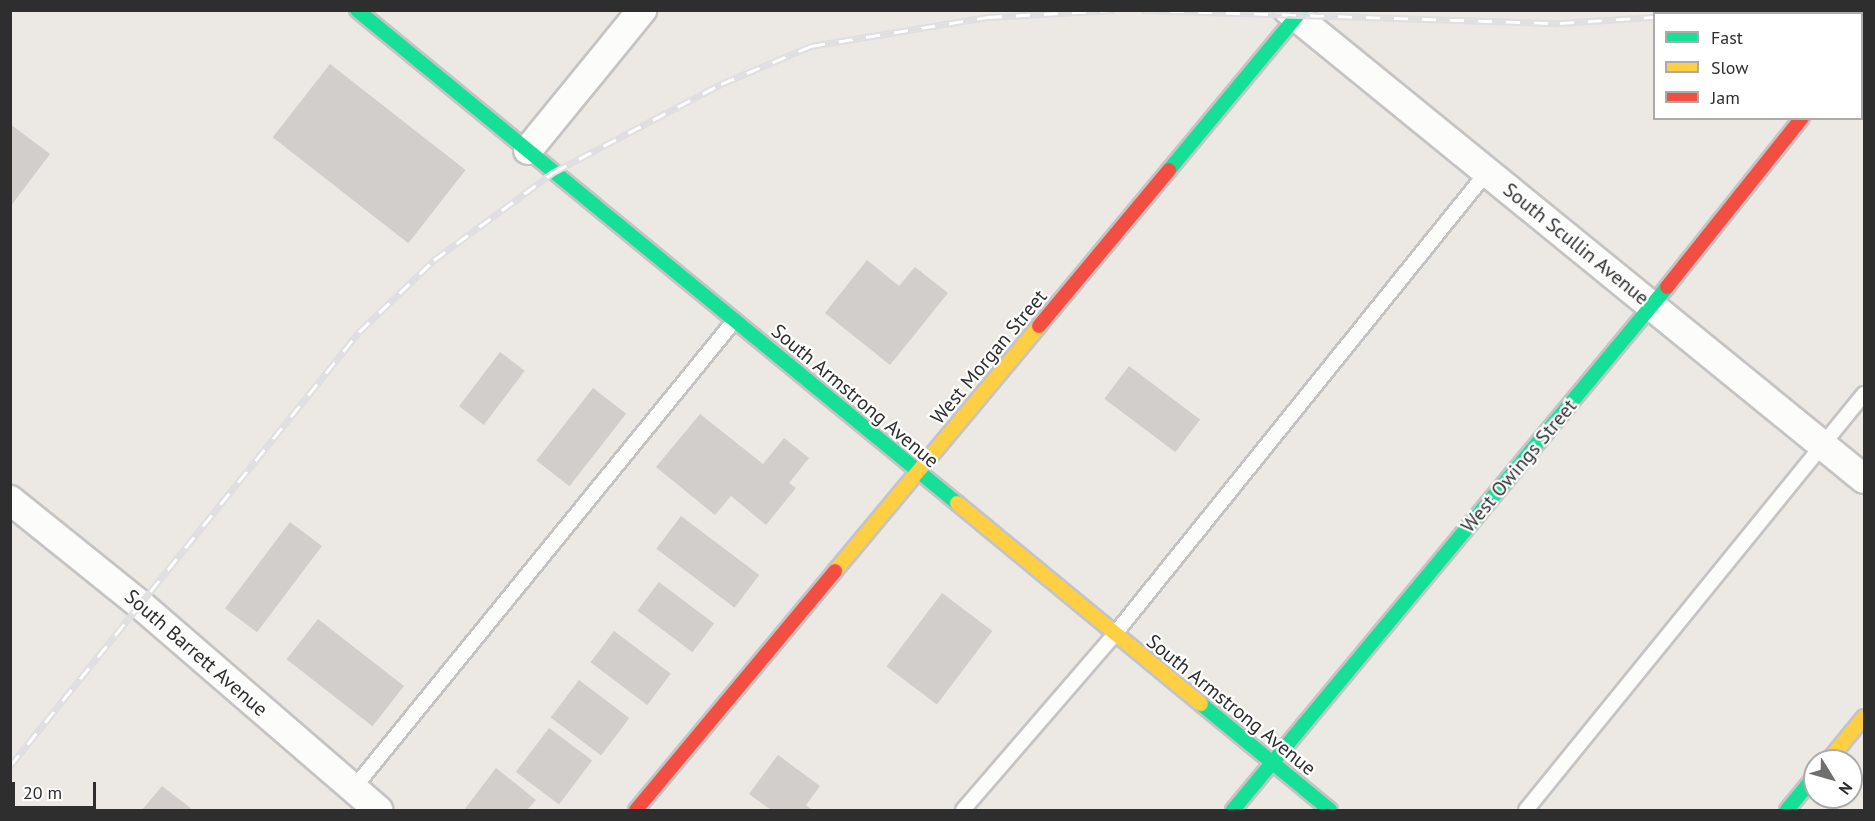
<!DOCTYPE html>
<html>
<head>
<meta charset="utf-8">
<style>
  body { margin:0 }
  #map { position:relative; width:1875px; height:821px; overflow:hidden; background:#ece8e4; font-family:"PT Sans",sans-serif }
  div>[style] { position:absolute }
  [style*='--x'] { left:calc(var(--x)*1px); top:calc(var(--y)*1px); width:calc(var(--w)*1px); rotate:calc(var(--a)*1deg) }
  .building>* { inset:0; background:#d1cecb; transform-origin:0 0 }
  .roads { filter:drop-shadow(2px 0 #c5c4c5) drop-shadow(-2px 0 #c5c4c5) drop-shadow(0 2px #c5c4c5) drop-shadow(0 -2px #c5c4c5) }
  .lane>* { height:14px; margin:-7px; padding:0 7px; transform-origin:7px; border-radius:7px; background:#fcfcfb }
  .street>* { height:28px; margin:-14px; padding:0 14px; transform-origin:14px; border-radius:14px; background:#fcfcfb }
  .fast>* { height:14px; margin:-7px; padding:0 7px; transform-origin:7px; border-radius:7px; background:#16e098 }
  .slow>* { height:14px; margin:-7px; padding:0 7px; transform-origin:7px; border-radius:7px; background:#ffcf43 }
  .jam>* { height:14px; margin:-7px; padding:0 7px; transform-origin:7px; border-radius:7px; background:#f24e42 }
  .rail>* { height:7px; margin-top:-3.5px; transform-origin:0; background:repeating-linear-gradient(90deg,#fff 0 14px,#dfdfe1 0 28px); box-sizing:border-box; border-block:2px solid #dfdfe1 }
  span { translate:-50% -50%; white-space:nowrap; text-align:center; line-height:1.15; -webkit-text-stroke:4.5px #fff; paint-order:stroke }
  .street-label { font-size:20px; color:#2e2e2e }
  .frame { position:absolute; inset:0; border:12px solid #2e2e2e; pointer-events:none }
  .legend { position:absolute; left:1653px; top:12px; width:210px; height:108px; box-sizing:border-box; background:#fff; border:2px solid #ababab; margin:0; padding:8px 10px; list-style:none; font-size:18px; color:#2e2e2e }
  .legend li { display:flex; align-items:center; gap:12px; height:30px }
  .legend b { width:30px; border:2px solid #ababab }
  .north { position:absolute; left:1803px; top:749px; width:60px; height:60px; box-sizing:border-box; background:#fff; border:2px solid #ababab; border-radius:50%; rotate:127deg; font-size:16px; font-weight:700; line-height:24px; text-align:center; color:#2e2e2e }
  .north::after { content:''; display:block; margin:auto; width:21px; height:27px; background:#706f6e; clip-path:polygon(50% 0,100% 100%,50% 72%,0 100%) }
  .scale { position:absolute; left:12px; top:782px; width:84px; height:27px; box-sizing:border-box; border:3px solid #2e2e2e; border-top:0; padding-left:8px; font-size:18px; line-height:21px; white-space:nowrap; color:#2e2e2e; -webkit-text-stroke:4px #fff; paint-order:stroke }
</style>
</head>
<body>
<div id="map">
  <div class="building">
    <div style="left:330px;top:64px;width:172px;height:93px;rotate:38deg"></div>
    <div style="clip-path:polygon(10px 124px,50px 154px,10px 207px)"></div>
    <div style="clip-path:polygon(867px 260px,899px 286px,915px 267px,948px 293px,890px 365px,825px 313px)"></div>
    <div style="left:500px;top:352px;width:31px;height:68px;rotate:37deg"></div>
    <div style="left:1129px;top:366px;width:89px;height:41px;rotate:37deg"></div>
    <div style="left:593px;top:388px;width:42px;height:92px;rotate:38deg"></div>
    <div style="clip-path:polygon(700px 414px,763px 464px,784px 438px,809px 458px,789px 483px,796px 488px,766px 525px,731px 496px,715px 515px,656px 467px)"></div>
    <div style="left:681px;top:516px;width:98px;height:41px;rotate:37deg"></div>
    <div style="left:290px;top:522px;width:40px;height:108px;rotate:37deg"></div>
    <div style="left:659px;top:582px;width:69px;height:36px;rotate:37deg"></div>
    <div style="left:942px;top:593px;width:63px;height:92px;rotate:37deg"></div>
    <div style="left:318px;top:619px;width:109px;height:51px;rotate:38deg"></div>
    <div style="left:614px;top:631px;width:71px;height:39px;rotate:37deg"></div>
    <div style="left:579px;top:680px;width:63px;height:47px;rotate:37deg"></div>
    <div style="left:549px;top:728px;width:54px;height:55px;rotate:37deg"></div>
    <div style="clip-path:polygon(778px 755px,820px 786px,806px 805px,812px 810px,771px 810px,749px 794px)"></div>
    <div style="clip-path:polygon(496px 768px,536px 800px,527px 810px,464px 810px)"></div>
    <div style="clip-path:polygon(162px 786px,193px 810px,142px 810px)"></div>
  </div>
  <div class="roads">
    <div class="lane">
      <div style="--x:353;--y:789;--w:603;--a:-50.85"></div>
      <div style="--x:963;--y:810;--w:231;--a:-49.2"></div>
      <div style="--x:1114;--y:635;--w:595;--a:-51.14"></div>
      <div style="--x:1526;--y:810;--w:536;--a:-50.91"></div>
    </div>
    <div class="street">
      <div style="--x:1288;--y:10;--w:743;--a:39.15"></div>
      <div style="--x:1862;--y:44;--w:4;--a:-63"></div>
      <div style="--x:528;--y:150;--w:181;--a:-50.8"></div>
      <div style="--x:10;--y:500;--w:169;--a:38.8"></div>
      <div style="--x:142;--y:606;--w:312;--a:40.8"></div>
    </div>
    <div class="fast">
      <div style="--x:357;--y:10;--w:777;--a:39.41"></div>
      <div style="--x:1169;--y:170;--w:208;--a:-50.3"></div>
      <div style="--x:1201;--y:704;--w:167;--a:39.4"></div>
      <div style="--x:1233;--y:810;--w:680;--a:-50.31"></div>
      <div style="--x:1787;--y:810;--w:44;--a:-50.5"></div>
    </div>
    <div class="slow">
      <div style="--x:957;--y:503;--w:316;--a:39.5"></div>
      <div style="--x:835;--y:571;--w:319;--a:-50.2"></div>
      <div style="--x:1828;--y:761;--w:57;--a:-50.7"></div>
    </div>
    <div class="jam">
      <div style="--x:1667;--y:287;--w:216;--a:-51.4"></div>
      <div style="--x:1039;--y:326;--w:203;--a:-50.2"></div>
      <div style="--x:636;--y:810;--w:311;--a:-50.2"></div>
    </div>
  </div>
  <div class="rail">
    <div style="--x:1142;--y:10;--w:418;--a:1.8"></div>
    <div style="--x:1560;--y:23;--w:94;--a:-3.7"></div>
    <div style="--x:1687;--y:14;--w:22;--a:-10"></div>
    <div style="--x:10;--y:766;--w:557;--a:-51.2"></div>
    <div style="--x:359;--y:332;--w:104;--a:-43.8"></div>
    <div style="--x:434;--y:260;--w:149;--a:-36.3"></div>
    <div style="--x:554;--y:172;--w:189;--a:-27.8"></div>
    <div style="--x:721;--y:84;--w:98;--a:-22.9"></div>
    <div style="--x:811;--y:46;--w:179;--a:-9.3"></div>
    <div style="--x:988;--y:17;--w:127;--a:-3.2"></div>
  </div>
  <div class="street-label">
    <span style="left:1576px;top:244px;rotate:39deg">South Scullin Avenue</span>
    <span style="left:989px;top:357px;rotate:-50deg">West Morgan Street</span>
    <span style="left:855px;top:396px;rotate:40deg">South Armstrong Avenue</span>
    <span style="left:1519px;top:466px;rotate:-50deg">West Owings Street</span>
    <span style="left:196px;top:653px;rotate:41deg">South Barrett Avenue</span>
    <span style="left:1231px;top:705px;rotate:39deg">South Armstrong Avenue</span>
  </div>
  <div class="frame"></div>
  <ul class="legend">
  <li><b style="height:8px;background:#16e098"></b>Fast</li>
  <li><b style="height:8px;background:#ffcf43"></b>Slow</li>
  <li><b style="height:8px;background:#f24e42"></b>Jam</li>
  </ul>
  <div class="north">N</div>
  <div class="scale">20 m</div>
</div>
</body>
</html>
